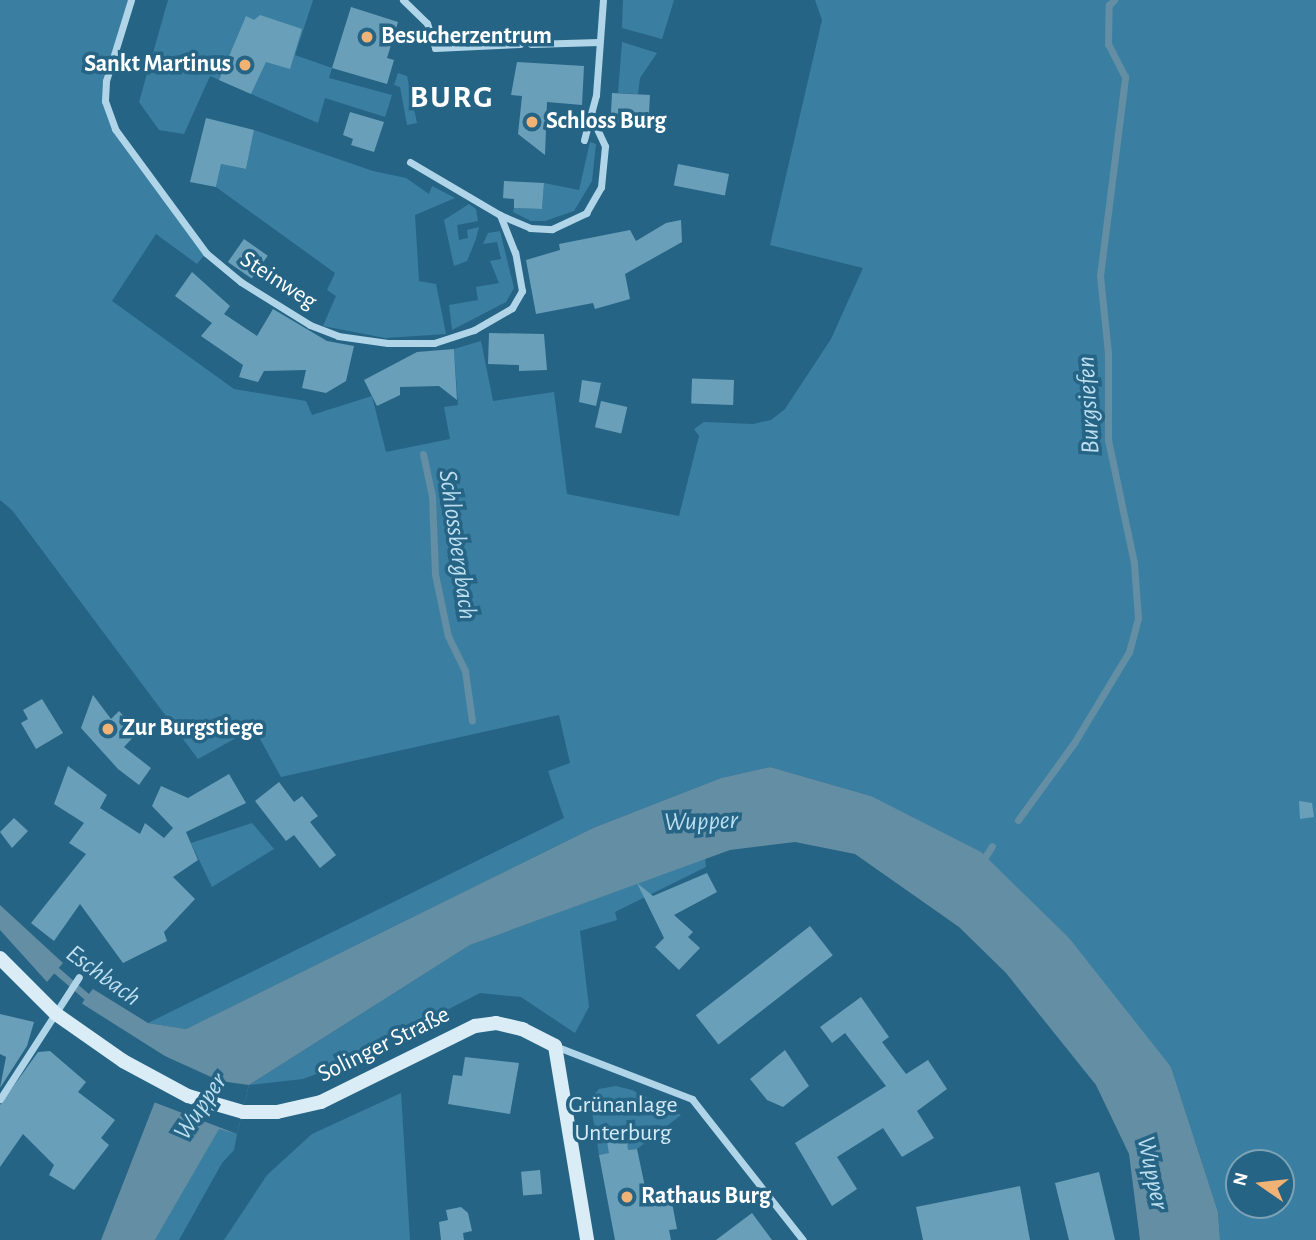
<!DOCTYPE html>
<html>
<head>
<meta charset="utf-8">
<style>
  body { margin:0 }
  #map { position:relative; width:1316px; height:1240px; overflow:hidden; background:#266485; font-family:"Alegreya Sans",sans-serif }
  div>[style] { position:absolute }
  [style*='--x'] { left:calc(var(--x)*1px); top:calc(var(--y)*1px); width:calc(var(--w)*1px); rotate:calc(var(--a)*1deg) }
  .green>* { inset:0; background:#3a7fa1 }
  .water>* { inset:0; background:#648ea3 }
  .pier>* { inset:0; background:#266485 }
  .stream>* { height:7px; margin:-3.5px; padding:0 3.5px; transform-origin:3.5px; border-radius:3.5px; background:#648ea3 }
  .building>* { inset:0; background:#6a9fb9; transform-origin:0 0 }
  .street>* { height:7px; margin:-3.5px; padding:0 3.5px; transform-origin:3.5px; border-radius:3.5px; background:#b0d5e8 }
  .secondary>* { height:14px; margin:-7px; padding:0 7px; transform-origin:7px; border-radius:7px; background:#daedf7 }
  .dots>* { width:19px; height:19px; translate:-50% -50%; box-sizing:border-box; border:4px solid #266485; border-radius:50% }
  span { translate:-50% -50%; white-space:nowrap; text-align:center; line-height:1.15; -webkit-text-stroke:7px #266485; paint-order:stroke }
  .poi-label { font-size:24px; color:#fff; font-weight:700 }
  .left { translate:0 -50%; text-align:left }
  .right { translate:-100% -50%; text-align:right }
  .street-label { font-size:24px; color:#fff }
  .park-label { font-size:24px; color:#d4ebf6 }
  .water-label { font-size:26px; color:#bcdeef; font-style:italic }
  .district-label { font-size:32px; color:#fff; font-weight:700; letter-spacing:2px }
  .north { position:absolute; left:1225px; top:1149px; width:70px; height:70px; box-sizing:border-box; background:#266485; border:2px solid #7da2b6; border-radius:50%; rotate:284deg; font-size:19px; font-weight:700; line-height:28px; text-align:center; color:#fff }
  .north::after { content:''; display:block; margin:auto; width:24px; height:32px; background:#f1b275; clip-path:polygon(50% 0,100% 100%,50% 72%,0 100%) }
</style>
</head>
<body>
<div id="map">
  <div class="green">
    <div style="clip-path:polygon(evenodd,0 0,131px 0,116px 42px,105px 101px,115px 129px,206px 253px,197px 264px,156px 234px,112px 301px,234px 389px,306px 401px,312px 415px,372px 396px,386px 452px,450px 439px,444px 407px,458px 405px,454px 349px,481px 341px,493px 401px,554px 392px,567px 494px,679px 516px,699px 436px,694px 429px,704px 422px,753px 424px,771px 420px,785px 409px,831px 339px,863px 268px,770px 245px,822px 20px,815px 0,1316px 0,1316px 1240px,1220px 1240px,1218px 1212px,1171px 1067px,871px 796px,770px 767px,721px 778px,593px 828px,186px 1029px,148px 1023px,564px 818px,548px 771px,570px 763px,559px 715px,281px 777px,254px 728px,198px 759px,12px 510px,0 500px,0 0,1239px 1163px,1281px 1163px,1281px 1205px,1239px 1205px,1239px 1163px)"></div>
    <div style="clip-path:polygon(168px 0,313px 0,295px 55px,332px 68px,329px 78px,392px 95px,385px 117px,325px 98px,318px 123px,210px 76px,184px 134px,159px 130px,139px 102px)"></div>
    <div style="clip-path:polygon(623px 0,674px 0,662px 39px,622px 28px)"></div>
    <div style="clip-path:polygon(622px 42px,657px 53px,640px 78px,638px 94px,618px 93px)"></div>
    <div style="clip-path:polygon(398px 73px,407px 76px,417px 123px,407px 125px,400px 87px,394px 85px)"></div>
    <div style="clip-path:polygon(254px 130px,373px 171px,406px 178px,429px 194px,432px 186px,455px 198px,415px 215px,419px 281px,436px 284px,446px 334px,385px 338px,323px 326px,336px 296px,327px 290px,335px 273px,216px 187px,221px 164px,246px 169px)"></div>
    <div style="clip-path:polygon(590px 142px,596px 144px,592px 181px,574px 211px,545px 221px,531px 221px,513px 212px,514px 208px,542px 209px,544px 183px,579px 190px)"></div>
    <div style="clip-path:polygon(469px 204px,476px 209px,478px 221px,457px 225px,459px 240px,468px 238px,467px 230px,479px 227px,476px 239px,467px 261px,454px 266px,444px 220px)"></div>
    <div style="clip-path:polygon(500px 231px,514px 288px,506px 302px,452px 330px,449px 305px,478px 300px,476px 287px,499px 283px,490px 261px,501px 259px,497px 242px,483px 244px,488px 233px)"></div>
    <div style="clip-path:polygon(252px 823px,274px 849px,212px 887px,191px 843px)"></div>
    <div style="clip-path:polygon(705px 858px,706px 867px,615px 912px,617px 920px,580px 931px,589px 1007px,575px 1033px,521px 997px,480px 993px,338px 1066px,303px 1079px,249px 1085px,470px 945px)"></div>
    <div style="clip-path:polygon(616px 1086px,632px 1090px,681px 1115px,637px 1149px,599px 1155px,590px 1099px,599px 1089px)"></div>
    <div style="clip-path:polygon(401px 1093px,410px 1240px,224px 1240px,267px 1175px,312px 1134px)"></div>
    <div style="clip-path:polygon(219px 1128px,237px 1134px,234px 1150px,222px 1163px,179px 1240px,155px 1240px)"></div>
  </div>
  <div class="water">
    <div style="clip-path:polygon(770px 767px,871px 796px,981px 852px,1069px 938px,1171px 1067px,1218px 1212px,1220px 1240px,1140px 1240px,1129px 1154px,1096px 1085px,1006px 973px,959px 927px,855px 854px,795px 842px,730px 850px,470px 945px,249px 1085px,237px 1134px,219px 1129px,155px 1240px,101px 1240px,156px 1099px,176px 1063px,81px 1003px,93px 989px,148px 1023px,186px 1029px,593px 828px,721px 778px)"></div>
    <div style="clip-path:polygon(0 905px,63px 963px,47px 982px,0 930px)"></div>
  </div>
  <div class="pier">
    <div style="clip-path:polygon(91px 987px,82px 1004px,147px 1048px,220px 1081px,249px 1085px,237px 1134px,151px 1101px,171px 1064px,79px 1006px)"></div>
  </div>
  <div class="stream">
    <div style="--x:423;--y:454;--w:43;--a:77.9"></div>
    <div style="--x:432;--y:496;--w:78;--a:87.8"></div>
    <div style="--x:435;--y:574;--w:63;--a:78.2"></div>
    <div style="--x:448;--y:636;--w:39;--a:64"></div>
    <div style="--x:465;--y:671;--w:50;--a:82"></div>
    <div style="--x:1018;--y:820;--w:95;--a:-54"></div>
    <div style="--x:1074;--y:743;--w:106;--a:-58.9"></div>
    <div style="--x:1129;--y:652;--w:35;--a:-75"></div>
    <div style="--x:1138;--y:618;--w:55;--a:-94.2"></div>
    <div style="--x:1134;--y:563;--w:126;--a:-101.9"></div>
    <div style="--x:1108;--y:440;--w:87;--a:-90"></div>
    <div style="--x:1108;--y:353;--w:77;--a:-95.9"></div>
    <div style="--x:1100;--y:276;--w:201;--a:-82.8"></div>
    <div style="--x:1125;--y:77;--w:37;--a:-117"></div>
    <div style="--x:1108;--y:44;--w:39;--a:-89"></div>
    <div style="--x:1109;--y:5;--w:7;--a:-45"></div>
    <div style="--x:981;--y:863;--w:20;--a:-57"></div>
    <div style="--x:50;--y:965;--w:58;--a:40.8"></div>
  </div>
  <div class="building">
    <div style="clip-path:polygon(351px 7px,398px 22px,387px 58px,394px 60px,387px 84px,332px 68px)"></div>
    <div style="clip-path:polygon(260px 15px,302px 29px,290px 69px,266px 62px,251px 94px,219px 80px,246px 16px,254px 20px)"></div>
    <div style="clip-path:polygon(517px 62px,584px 66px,582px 105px,547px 102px,545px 155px,518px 134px,522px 96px,511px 95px)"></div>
    <div style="left:612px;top:93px;width:38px;height:34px;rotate:3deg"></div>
    <div style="clip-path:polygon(350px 112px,384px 122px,374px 152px,351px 145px,353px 139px,343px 135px)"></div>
    <div style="clip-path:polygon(206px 118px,254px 130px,246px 169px,221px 164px,216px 187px,190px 182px)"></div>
    <div style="left:678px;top:164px;width:52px;height:22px;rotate:11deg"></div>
    <div style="clip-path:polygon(504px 181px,544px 183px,542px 209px,514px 208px,514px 199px,503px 198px)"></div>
    <div style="clip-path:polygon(681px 220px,682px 242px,625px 274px,630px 299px,595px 309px,593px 303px,536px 314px,526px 260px,560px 250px,559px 244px,630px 230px,636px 241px,666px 223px)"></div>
    <div style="left:244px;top:239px;width:29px;height:28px;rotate:35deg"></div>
    <div style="clip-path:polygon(192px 272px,230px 306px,224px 314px,257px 336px,273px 309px,327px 341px,354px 346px,346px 381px,326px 393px,302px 388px,306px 370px,264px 371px,258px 382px,239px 377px,243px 365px,201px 336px,212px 323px,175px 296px)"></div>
    <div style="clip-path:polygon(489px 333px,544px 334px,547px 370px,519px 371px,519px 365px,488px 364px)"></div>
    <div style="clip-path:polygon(454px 349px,457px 400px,439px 386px,400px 387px,400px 395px,377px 406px,364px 380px,417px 352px)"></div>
    <div style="clip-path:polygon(582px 380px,601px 383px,596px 406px,579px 402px)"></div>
    <div style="left:734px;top:380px;width:25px;height:42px;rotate:92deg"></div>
    <div style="left:601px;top:401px;width:27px;height:27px;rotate:13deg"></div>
    <div style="clip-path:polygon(93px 695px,111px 719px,119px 711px,138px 732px,124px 747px,151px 768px,139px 785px,118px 769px,81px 728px)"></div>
    <div style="clip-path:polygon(42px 699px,63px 733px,36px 749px,21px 723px,28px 719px,23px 710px)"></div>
    <div style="clip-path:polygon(68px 766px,107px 795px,100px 808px,140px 834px,145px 823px,164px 838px,173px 828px,152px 806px,161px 786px,188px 798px,229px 774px,246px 803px,186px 832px,198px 860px,173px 877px,195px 899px,164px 932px,167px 941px,123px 963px,80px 904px,54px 941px,31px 923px,86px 854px,69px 843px,84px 823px,54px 804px)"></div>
    <div style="clip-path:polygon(279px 782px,294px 802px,302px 796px,318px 816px,310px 822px,336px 855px,320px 868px,294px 835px,286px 841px,255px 801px)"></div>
    <div style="clip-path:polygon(1299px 801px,1312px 803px,1314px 817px,1300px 819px)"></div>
    <div style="clip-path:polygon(14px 818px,28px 831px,12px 848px,0 832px)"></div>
    <div style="clip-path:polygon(707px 873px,717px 892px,674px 915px,693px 932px,688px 937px,700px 948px,679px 970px,655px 947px,664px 938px,637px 883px,653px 896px)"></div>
    <div style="left:810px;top:926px;width:37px;height:145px;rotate:52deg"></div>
    <div style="clip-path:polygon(861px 997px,889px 1037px,882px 1042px,906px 1074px,928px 1060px,947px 1089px,917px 1111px,934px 1138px,902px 1157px,883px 1128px,837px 1157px,857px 1189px,832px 1206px,795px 1143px,886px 1086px,845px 1033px,832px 1043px,820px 1027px)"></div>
    <div style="clip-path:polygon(0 1014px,34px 1022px,27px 1046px,0 1088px,6px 1057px,0 1054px)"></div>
    <div style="clip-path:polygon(785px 1050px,809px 1086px,783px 1107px,767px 1100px,750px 1079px)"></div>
    <div style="clip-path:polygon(50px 1051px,86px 1082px,78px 1092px,115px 1120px,101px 1138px,109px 1145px,74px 1190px,49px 1175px,54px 1165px,23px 1134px,0 1167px,0 1105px,38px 1052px)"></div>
    <div style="clip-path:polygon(465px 1057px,519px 1063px,510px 1114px,448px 1104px,453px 1075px,462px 1076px)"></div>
    <div style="clip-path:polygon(626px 1133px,628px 1150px,637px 1149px,647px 1196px,670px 1192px,677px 1229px,669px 1230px,671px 1240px,615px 1240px,599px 1155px,609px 1153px,606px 1136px)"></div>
    <div style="left:540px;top:1170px;width:24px;height:19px;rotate:85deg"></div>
    <div style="clip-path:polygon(1099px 1172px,1115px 1240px,1069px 1240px,1055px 1183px)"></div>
    <div style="clip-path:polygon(1020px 1186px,1030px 1240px,923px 1240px,916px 1207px)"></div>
    <div style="clip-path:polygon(461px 1207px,468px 1213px,472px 1231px,463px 1233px,464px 1240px,441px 1240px,439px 1222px,448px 1220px,446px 1210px)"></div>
    <div style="clip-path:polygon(752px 1213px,772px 1240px,716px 1240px)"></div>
  </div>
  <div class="street">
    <div style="--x:131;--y:0;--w:85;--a:107.2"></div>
    <div style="--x:106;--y:81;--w:20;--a:93"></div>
    <div style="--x:105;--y:101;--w:30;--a:70"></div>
    <div style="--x:115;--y:129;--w:154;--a:53.7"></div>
    <div style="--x:206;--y:253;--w:45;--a:39.6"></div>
    <div style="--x:241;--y:282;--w:81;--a:31.9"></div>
    <div style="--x:310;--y:325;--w:30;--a:21"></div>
    <div style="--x:338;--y:336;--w:50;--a:8"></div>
    <div style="--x:388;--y:343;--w:46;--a:0"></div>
    <div style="--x:434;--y:343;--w:42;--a:-18"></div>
    <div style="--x:474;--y:330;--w:44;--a:-30.1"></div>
    <div style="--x:512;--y:308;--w:20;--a:-60"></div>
    <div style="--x:522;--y:291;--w:39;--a:-100"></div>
    <div style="--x:515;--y:253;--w:41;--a:-111.5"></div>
    <div style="--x:403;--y:0;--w:33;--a:44"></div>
    <div style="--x:427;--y:23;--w:26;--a:72"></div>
    <div style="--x:435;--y:48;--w:85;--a:-2.7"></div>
    <div style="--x:531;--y:44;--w:68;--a:-1.7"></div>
    <div style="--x:584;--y:140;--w:47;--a:-75.1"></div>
    <div style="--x:596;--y:95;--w:95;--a:-85.8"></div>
    <div style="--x:410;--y:162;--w:104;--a:30.5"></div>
    <div style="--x:500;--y:215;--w:33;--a:23"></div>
    <div style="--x:530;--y:228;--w:22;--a:3"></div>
    <div style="--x:552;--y:229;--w:38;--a:-25"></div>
    <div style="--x:586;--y:213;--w:30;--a:-60"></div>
    <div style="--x:601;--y:187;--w:41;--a:-84.4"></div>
    <div style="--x:605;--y:146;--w:33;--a:-115"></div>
    <div style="--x:555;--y:1046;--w:147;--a:21.1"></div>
    <div style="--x:692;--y:1099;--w:179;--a:51.8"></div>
    <div style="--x:0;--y:1099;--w:145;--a:-57.1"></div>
  </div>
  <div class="secondary">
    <div style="--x:0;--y:958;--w:79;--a:45"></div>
    <div style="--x:56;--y:1014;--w:82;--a:35"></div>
    <div style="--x:123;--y:1061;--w:74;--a:28.3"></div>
    <div style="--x:188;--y:1096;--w:57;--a:16.2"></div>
    <div style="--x:243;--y:1112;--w:34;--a:0"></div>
    <div style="--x:277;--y:1112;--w:45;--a:-12.8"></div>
    <div style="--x:321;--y:1102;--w:172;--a:-26.3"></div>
    <div style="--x:475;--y:1026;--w:21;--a:-8"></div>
    <div style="--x:496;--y:1023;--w:27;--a:13"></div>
    <div style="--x:522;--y:1029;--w:37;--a:27"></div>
    <div style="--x:555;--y:1046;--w:197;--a:80.6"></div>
  </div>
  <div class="dots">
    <div style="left:367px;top:37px;background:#f1b275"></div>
    <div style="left:245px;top:65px;background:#f1b275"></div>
    <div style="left:532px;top:122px;background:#f1b275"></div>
    <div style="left:108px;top:729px;background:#f1b275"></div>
    <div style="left:627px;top:1197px;background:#f1b275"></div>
  </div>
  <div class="poi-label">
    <span class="left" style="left:381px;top:37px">Besucherzentrum</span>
    <span class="right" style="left:231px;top:65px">Sankt Martinus</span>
    <span class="left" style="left:546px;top:122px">Schloss Burg</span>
    <span class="left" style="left:122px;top:729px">Zur Burgstiege</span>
    <span class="left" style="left:641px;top:1197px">Rathaus Burg</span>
  </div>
  <div class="street-label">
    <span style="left:278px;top:281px;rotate:33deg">Steinweg</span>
    <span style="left:384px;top:1045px;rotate:-26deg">Solinger Straße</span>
  </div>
  <div class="park-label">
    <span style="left:623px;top:1120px">Grünanlage<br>Unterburg</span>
  </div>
  <div class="water-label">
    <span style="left:1089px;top:405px;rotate:-93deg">Burgsiefen</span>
    <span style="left:457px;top:545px;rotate:82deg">Schlossbergbach</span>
    <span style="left:701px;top:822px;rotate:-2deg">Wupper</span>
    <span style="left:103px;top:976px;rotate:36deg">Eschbach</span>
    <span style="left:201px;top:1107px;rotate:-56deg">Wupper</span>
    <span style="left:1152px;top:1173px;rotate:78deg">Wupper</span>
  </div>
  <div class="district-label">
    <span style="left:452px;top:97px">BURG</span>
  </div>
  <div class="north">N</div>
</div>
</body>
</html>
